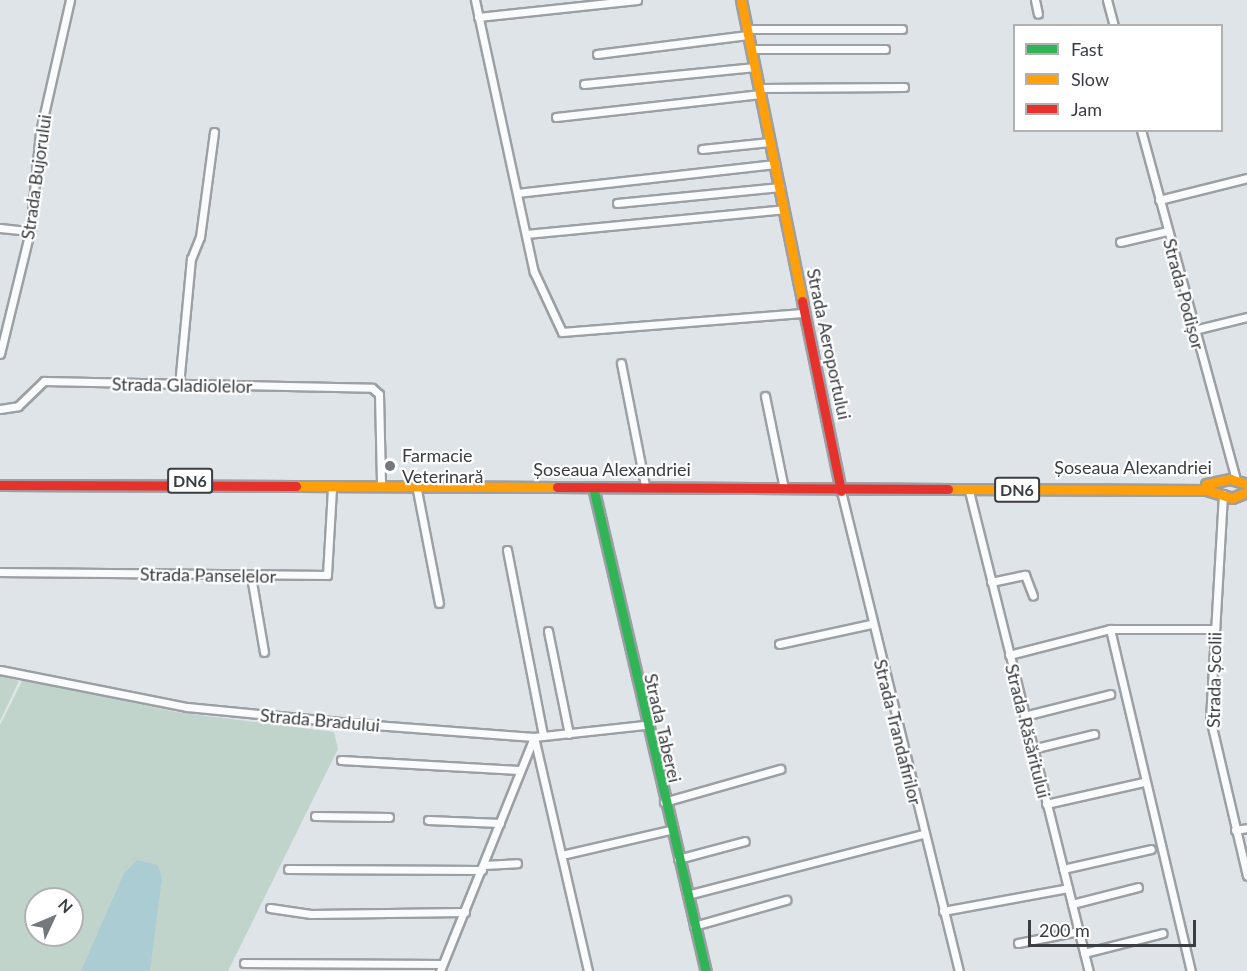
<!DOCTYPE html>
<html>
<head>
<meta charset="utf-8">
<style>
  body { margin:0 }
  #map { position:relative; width:1247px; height:971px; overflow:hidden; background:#dfe4e9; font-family:Lato,sans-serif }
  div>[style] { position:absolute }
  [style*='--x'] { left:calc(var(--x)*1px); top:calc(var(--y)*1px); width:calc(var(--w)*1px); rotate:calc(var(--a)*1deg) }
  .green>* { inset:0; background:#c1d4cc }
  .water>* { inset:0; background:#acccd3 }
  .roads { filter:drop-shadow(2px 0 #9c9fa3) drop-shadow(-2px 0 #9c9fa3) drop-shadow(0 2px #9c9fa3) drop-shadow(0 -2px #9c9fa3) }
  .street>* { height:7px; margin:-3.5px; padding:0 3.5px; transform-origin:3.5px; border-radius:3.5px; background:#fafbfc }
  .fast>* { height:9px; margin:-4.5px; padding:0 4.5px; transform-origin:4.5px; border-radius:4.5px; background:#30b455 }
  .slow>* { height:9px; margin:-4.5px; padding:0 4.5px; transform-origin:4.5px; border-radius:4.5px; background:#ff9f0a }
  .jam>* { height:9px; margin:-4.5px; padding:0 4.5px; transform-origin:4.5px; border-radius:4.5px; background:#e5322d }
  .dots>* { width:16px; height:16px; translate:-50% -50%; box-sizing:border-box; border:3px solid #fff; border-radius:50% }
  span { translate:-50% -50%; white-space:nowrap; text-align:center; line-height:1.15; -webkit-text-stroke:4.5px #fff; paint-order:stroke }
  .shield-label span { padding:2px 4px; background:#fff; border:2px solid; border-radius:4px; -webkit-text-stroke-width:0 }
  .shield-label { font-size:16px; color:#3a3d41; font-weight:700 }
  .street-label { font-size:18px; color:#3a3d41 }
  .poi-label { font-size:18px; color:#3a3d41 }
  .left { translate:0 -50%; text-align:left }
  .legend { position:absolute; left:1013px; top:24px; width:210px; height:108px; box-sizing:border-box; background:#fff; border:2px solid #b0b1b3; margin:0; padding:8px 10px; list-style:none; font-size:18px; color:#3a3d41 }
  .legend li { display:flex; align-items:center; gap:12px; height:30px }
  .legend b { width:30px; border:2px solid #b0b1b3 }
  .north { position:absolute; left:24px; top:887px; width:60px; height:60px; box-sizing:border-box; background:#fff; border:2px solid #b0b1b3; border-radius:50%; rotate:46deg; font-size:16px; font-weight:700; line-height:24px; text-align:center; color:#3a3d41 }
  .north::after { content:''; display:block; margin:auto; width:21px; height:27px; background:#74777c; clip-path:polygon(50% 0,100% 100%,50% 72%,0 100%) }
  .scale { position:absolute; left:1028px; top:920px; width:168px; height:27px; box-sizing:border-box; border:3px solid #3a3d41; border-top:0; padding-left:8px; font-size:18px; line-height:21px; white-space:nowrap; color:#3a3d41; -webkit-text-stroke:4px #fff; paint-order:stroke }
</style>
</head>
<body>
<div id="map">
  <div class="green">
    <div style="clip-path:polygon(0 675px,19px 681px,0 721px)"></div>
    <div style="clip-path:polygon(evenodd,23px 679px,176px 712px,334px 732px,338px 749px,228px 971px,0 971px,0 725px,23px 679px,36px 899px,72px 899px,72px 935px,36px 935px,36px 899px)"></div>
  </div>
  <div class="water">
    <div style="clip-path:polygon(137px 860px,158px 865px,162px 878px,150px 971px,81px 971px,124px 873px)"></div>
  </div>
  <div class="roads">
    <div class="street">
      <div style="--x:475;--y:0;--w:278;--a:77.8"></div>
      <div style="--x:534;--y:272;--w:66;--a:65"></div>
      <div style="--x:562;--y:332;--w:244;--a:-4.5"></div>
      <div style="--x:1035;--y:0;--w:14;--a:78"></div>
      <div style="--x:1107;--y:0;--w:27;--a:75"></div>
      <div style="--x:478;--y:17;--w:160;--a:-6.1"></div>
      <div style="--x:747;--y:29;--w:155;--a:0"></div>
      <div style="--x:751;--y:49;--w:134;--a:0"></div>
      <div style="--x:597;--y:54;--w:152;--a:-7.2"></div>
      <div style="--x:584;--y:84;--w:172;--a:-5.7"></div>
      <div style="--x:760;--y:88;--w:144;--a:-0.4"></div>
      <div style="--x:556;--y:117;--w:206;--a:-6.4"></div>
      <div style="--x:1141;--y:130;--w:363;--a:74.8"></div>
      <div style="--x:702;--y:149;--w:68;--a:-5.9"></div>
      <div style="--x:517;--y:193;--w:260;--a:-6.4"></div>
      <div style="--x:1159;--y:200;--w:91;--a:-14"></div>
      <div style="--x:617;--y:203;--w:164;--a:-5.6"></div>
      <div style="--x:0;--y:228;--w:30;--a:6"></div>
      <div style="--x:526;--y:234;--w:259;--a:-5.5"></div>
      <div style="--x:1120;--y:242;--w:48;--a:-13.2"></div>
      <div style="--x:1194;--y:330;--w:55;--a:-13.8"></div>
      <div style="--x:0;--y:354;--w:127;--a:-76.3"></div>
      <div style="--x:30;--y:231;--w:100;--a:-84.2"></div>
      <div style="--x:40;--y:132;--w:135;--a:-77.2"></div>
      <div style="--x:621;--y:363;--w:124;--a:78.9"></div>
      <div style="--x:179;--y:385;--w:127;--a:-84.6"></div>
      <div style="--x:191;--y:259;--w:24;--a:-68"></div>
      <div style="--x:200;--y:237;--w:106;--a:-82.4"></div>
      <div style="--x:765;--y:396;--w:90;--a:78.4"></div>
      <div style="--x:0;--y:409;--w:18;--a:-9"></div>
      <div style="--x:18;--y:406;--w:36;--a:-44"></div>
      <div style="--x:44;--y:381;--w:328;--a:1.2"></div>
      <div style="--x:372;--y:388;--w:9;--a:41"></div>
      <div style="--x:379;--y:394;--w:89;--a:88.7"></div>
      <div style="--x:417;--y:490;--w:115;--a:79"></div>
      <div style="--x:841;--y:491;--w:494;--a:76.2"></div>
      <div style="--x:969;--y:491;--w:495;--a:76"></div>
      <div style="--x:1223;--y:494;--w:224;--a:93.3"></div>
      <div style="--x:1210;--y:718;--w:162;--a:76.8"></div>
      <div style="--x:507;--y:550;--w:189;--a:79"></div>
      <div style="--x:0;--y:572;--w:327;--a:0.5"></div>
      <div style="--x:327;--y:575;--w:87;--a:-86.7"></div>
      <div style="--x:251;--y:576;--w:77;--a:80.3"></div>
      <div style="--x:991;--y:582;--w:35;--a:-12"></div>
      <div style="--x:1025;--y:575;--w:22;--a:69"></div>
      <div style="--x:1110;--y:629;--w:351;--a:76.7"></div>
      <div style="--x:548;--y:631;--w:105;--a:78.5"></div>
      <div style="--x:779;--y:644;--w:94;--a:-12.3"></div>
      <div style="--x:1009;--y:655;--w:104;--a:-14.4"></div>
      <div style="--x:1110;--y:629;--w:105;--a:0"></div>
      <div style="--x:0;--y:670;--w:191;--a:11.2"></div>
      <div style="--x:187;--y:707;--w:175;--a:5.6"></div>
      <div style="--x:361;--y:724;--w:173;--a:4.3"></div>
      <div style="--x:534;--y:737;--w:111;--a:-6.2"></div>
      <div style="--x:1024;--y:716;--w:89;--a:-14.3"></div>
      <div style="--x:534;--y:737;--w:240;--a:77"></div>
      <div style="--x:1032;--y:749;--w:64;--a:-13.6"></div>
      <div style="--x:341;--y:760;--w:178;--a:3.2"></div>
      <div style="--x:664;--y:802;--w:121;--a:-15.9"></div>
      <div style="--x:1046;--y:804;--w:100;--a:-12.7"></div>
      <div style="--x:315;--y:816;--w:74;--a:0.8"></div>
      <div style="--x:428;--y:820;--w:72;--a:2.4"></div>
      <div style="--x:1235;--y:830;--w:12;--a:-9"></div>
      <div style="--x:566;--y:854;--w:107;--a:-13"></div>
      <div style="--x:678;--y:859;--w:69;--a:-15"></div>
      <div style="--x:484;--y:865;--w:33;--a:-3"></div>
      <div style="--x:288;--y:869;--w:194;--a:0.3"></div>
      <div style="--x:1063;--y:869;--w:90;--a:-12.8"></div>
      <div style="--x:687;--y:895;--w:244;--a:-14.5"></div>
      <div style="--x:1072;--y:904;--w:68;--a:-14.4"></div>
      <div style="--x:270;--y:908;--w:41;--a:8.3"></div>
      <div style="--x:311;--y:914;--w:154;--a:-0.7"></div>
      <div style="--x:943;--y:911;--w:127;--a:-10.4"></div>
      <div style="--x:694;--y:926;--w:96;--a:-15.8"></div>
      <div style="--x:1018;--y:943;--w:62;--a:-11.1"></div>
      <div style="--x:1084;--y:953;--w:81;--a:-14.2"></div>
      <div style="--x:244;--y:963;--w:198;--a:0.3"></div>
      <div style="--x:440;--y:971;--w:252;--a:-68.1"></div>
    </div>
    <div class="fast">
      <div style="--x:594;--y:491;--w:493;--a:76.9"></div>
    </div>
    <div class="slow">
      <div style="--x:741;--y:0;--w:307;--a:78.5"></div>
      <div style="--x:1206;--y:484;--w:25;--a:-12"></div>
      <div style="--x:1230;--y:479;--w:18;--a:16"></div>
      <div style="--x:296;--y:486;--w:261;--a:0.2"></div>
      <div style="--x:948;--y:489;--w:258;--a:0.2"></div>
      <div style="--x:1206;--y:490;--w:27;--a:17"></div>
      <div style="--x:1232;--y:498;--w:16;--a:-22"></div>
    </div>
    <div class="jam">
      <div style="--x:802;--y:301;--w:194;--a:78.4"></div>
      <div style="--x:0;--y:485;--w:296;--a:0.2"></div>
      <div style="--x:557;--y:487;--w:391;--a:0.3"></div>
    </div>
  </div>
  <div class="dots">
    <div style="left:390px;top:466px;background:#74777c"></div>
  </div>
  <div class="shield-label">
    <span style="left:190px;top:481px">DN6</span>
    <span style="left:1017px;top:490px">DN6</span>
  </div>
  <div class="street-label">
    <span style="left:36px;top:177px;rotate:-82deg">Strada Bujorului</span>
    <span style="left:1184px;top:294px;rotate:75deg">Strada Podișor</span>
    <span style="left:829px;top:344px;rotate:78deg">Strada Aeroportului</span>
    <span style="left:182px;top:385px;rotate:1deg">Strada Gladiolelor</span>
    <span style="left:1133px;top:467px">Șoseaua Alexandriei</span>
    <span style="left:612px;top:469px">Șoseaua Alexandriei</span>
    <span style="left:208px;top:575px;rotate:1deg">Strada Panselelor</span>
    <span style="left:1214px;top:680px;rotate:-89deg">Strada Școlii</span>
    <span style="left:320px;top:720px;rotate:5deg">Strada Bradului</span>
    <span style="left:663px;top:728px;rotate:77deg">Strada Taberei</span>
    <span style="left:1028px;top:731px;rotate:76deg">Strada Răsăritului</span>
    <span style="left:898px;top:732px;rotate:76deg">Strada Trandafirilor</span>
  </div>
  <div class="poi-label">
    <span class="left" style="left:402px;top:466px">Farmacie<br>Veterinară</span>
  </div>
  <ul class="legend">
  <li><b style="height:8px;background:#30b455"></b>Fast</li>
  <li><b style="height:8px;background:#ff9f0a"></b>Slow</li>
  <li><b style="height:8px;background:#e5322d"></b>Jam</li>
  </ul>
  <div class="north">N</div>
  <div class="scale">200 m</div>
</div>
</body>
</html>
